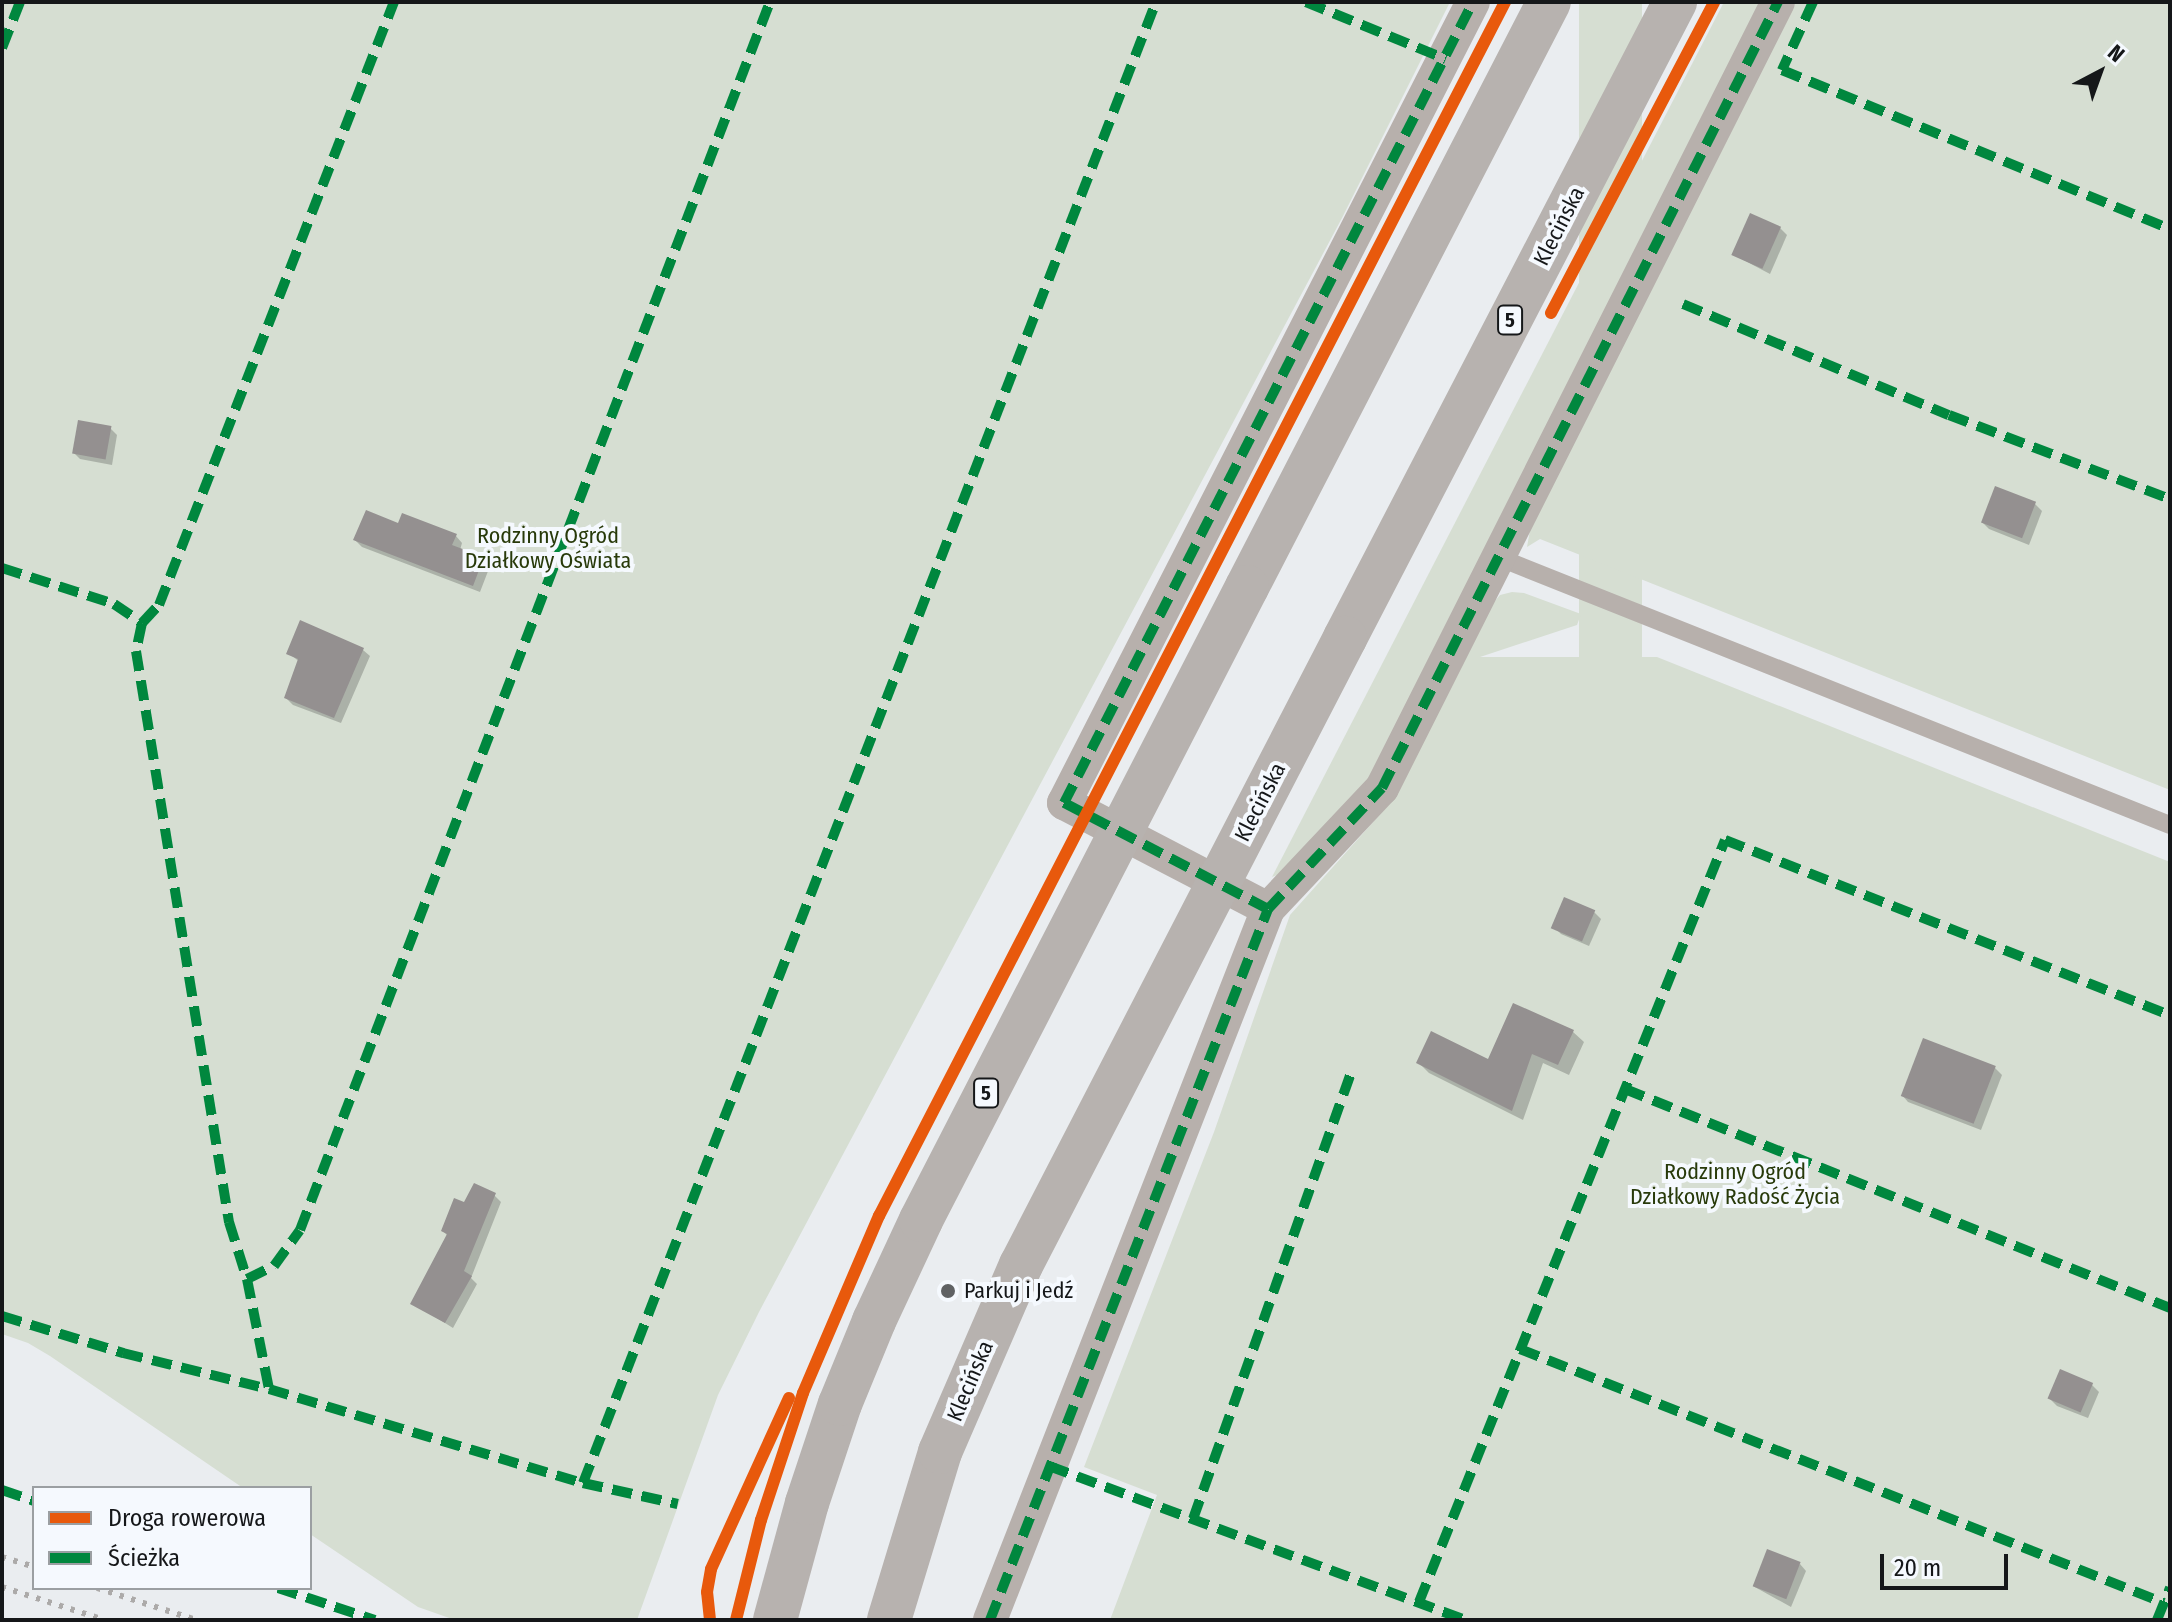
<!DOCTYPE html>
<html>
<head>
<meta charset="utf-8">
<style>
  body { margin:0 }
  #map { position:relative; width:2172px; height:1622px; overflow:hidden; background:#eaedf0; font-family:"Fira Sans Condensed",sans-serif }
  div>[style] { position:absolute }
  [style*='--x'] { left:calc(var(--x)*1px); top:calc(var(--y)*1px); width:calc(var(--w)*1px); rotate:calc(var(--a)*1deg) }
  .green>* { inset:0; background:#d6ded2; transform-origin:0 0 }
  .shadow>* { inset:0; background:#0003 }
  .building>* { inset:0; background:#949090; transform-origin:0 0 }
  .lane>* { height:18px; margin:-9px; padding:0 9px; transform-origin:9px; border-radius:9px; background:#b7b0ac }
  .street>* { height:34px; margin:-17px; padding:0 17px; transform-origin:17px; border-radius:17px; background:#b7b0ac }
  .primary>* { height:44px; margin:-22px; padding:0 22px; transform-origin:22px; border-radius:22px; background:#b7b2af }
  .rail>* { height:6px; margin-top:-3px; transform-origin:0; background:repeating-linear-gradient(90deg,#acaaa9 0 4px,transparent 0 12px) }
  .primary-bridge>* { height:44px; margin:-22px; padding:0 22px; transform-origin:22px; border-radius:22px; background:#b7b2af }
  .quiet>* { height:10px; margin-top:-5px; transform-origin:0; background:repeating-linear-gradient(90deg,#00873e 0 20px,transparent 0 30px) }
  .cycleway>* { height:12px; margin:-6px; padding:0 6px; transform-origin:6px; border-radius:6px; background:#e8590c }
  .dots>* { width:22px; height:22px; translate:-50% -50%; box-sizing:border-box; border:4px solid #f5f9fe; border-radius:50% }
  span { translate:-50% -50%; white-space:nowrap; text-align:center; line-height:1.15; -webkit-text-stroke:8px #f5f9fe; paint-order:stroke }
  .shield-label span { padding:2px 6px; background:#f5f9fe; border:2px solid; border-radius:6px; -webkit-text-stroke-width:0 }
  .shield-label { font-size:20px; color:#151719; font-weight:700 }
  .street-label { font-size:22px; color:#151719 }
  .park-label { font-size:22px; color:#283a0a }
  .poi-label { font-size:22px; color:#151719 }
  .left { translate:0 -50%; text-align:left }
  .frame { position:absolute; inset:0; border:4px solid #151719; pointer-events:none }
  .legend { position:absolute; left:32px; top:1486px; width:280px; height:104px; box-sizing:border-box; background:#f5f9fe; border:2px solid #9b9fa2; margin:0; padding:10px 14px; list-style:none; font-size:24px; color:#151719 }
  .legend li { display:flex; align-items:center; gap:16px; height:40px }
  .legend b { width:40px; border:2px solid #9b9fa2 }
  .north { position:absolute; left:2060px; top:32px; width:80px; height:80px; -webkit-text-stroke:6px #f5f9fe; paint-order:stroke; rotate:41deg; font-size:22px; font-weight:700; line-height:32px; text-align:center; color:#151719 }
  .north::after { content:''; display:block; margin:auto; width:28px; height:36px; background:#151719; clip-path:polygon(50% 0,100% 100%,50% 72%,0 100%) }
  .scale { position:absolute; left:1880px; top:1554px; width:128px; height:36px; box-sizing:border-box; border:4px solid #151719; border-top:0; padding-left:10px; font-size:24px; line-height:28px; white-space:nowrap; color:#151719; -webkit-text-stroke:6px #f5f9fe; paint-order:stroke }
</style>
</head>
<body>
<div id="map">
  <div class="green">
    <div style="clip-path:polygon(2px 2px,1450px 2px,1342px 218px,759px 1312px,718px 1395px,637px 1620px,455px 1620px,418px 1607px,310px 1534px,310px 1488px,243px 1488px,50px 1356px,28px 1343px,2px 1334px)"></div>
    <div style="left:1579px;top:2px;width:63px;height:670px"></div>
    <div style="clip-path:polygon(1724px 2px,1761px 2px,1377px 767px,1341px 812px,1282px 873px,1272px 877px)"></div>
    <div style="clip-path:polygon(1795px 2px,2170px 2px,2170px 790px,1540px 539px,1527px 547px,1530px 530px)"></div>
    <div style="clip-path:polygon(1512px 592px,1524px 593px,1581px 614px,1577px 625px,1480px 657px,1657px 657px,2170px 862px,2170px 1620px,1110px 1620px,1157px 1495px,1084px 1467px,1214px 1132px,1290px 915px,1383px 811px,1494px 602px,1500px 595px)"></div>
  </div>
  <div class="shadow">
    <div style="clip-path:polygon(1780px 228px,1787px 235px,1770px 274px,1734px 255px)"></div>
    <div style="clip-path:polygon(110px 428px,117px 435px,112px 465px,80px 459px,73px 452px)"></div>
    <div style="clip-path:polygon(1996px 488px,2035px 504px,2042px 511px,2029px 545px,1989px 529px,1982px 522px)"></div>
    <div style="clip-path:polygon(399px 526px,456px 536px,462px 543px,460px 550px,483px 559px,490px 566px,480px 592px,362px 547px,355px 540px)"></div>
    <div style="clip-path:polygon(363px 650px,370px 656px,341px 723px,293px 705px,286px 698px,300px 662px,288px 653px)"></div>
    <div style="clip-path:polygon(1594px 912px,1601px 919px,1589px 946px,1561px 934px,1554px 927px)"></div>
    <div style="clip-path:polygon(1572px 1031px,1584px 1042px,1569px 1075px,1543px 1063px,1523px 1120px,1429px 1073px,1418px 1062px,1489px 1061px)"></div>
    <div style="clip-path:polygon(1995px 1068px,2002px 1075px,1981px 1130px,1908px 1102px,1902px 1095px)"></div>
    <div style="clip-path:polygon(494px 1195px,501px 1202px,471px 1278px,477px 1284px,453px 1328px,413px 1303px,448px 1236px,443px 1231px,464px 1205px)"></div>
    <div style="clip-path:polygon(2092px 1385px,2099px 1392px,2088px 1418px,2057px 1406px,2050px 1399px)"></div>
    <div style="clip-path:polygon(1800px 1564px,1806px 1571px,1791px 1607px,1753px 1586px)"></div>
  </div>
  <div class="building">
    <div style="left:1750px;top:213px;width:34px;height:46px;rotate:24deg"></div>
    <div style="left:78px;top:420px;width:34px;height:34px;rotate:10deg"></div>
    <div style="left:1995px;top:486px;width:44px;height:39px;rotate:21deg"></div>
    <div style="clip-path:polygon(366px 510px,398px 523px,402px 513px,457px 534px,452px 545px,484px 557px,473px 586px,353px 540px)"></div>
    <div style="clip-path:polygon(300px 620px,364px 648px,334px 718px,284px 698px,298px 659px,286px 654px)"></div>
    <div style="left:1564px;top:897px;width:34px;height:34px;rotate:23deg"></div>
    <div style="clip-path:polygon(1513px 1003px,1574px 1030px,1558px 1065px,1532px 1054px,1512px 1111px,1416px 1063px,1431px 1031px,1488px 1059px)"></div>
    <div style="left:1923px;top:1038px;width:78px;height:62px;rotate:21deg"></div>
    <div style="clip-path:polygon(474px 1183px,496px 1193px,464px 1271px,472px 1276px,445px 1323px,410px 1304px,447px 1234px,441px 1231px,454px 1198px,464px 1202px)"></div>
    <div style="left:2060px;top:1369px;width:36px;height:32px;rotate:23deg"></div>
    <div style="left:1767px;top:1549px;width:36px;height:40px;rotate:21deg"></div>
  </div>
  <div class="lane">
    <div style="--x:1500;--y:558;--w:721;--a:21.73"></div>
  </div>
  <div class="street">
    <div style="--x:1268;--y:909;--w:230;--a:-152.5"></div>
    <div style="--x:1064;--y:803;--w:899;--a:-62.95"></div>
    <div style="--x:990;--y:1620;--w:763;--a:-68.64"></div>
    <div style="--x:1268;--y:909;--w:166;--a:-46.7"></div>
    <div style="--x:1382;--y:788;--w:880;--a:-63.26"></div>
  </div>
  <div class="primary">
    <div style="--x:1247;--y:587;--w:658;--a:-62.7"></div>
    <div style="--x:1345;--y:638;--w:717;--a:-62.58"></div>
  </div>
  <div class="rail">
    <div style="--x:2;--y:1557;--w:34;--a:17"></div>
    <div style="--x:2;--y:1587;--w:108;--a:17.8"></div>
    <div style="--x:97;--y:1588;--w:104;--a:17.9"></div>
  </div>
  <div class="primary-bridge">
    <div style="--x:775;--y:1620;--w:121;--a:-74.7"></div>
    <div style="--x:807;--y:1503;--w:104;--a:-71.6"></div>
    <div style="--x:840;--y:1404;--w:90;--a:-67.7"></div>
    <div style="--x:874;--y:1321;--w:111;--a:-65"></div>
    <div style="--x:921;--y:1220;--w:712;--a:-62.75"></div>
    <div style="--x:889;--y:1620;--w:176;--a:-73.1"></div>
    <div style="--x:940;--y:1452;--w:204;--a:-66.6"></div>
    <div style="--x:1021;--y:1265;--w:706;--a:-62.67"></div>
  </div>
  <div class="quiet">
    <div style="--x:1306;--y:2;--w:151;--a:22.2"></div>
    <div style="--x:1813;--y:2;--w:75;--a:114.5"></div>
    <div style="--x:1782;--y:70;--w:419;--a:22.3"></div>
    <div style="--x:2;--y:48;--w:49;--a:-68.6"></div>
    <div style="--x:1683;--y:304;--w:288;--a:22.7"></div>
    <div style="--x:1949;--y:415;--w:236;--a:20.8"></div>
    <div style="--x:2;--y:568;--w:118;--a:17.8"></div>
    <div style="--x:114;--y:604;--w:34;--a:34"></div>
    <div style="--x:142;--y:623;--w:29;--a:102"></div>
    <div style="--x:136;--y:651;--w:579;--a:80.75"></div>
    <div style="--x:229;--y:1222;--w:60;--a:72.5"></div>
    <div style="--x:247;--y:1279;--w:112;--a:78.7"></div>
    <div style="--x:142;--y:623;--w:25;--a:-47"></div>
    <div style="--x:159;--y:605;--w:647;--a:-68.71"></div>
    <div style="--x:1268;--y:909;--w:230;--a:-152.5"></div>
    <div style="--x:1064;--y:803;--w:899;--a:-62.95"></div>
    <div style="--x:1625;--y:1089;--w:587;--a:21.89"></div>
    <div style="--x:247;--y:1279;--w:30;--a:-26"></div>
    <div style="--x:274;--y:1266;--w:44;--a:-54.2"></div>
    <div style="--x:300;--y:1230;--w:1315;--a:-69.06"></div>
    <div style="--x:2;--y:1316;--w:127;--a:17"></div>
    <div style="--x:123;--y:1353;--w:150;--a:13.9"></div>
    <div style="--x:269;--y:1389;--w:328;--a:16.7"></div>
    <div style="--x:583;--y:1483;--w:97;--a:12.5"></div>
    <div style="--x:1520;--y:1349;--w:692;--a:21.52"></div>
    <div style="--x:1049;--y:1466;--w:444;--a:20.3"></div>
    <div style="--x:583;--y:1483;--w:1588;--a:-68.85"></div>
    <div style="--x:2;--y:1490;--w:34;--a:19"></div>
    <div style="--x:1193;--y:1519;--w:471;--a:-70.5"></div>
    <div style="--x:278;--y:1588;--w:102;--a:18.3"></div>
    <div style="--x:1419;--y:1602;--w:821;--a:-68.12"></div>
    <div style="--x:1725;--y:840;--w:478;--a:21.5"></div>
    <div style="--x:990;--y:1620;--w:763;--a:-68.64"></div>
    <div style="--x:1268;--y:909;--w:166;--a:-46.7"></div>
    <div style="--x:1382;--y:788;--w:880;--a:-63.26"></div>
    <div style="--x:2157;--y:1620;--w:35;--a:-68"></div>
  </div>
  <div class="cycleway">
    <div style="--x:1551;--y:313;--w:351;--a:-62.3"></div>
    <div style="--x:710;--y:1620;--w:28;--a:-96"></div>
    <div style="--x:707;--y:1592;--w:23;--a:-80"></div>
    <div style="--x:711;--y:1569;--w:188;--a:-65.5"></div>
    <div style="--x:736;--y:1620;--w:103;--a:-76"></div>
    <div style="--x:761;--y:1520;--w:134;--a:-71.7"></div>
    <div style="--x:803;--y:1393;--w:193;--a:-66.8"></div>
    <div style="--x:879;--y:1216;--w:1366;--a:-62.72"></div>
  </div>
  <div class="dots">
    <div style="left:948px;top:1291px;background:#606264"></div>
  </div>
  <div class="shield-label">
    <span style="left:1510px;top:320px">5</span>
    <span style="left:986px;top:1093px">5</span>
  </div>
  <div class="street-label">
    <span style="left:1559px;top:226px;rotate:-63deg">Klecińska</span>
    <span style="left:1260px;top:802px;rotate:-63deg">Klecińska</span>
    <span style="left:970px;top:1381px;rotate:-67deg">Klecińska</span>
  </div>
  <div class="park-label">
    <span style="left:548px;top:548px">Rodzinny Ogród<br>Działkowy Oświata</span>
    <span style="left:1735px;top:1184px">Rodzinny Ogród<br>Działkowy Radość Życia</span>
  </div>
  <div class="poi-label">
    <span class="left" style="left:964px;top:1291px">Parkuj i Jedź</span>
  </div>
  <div class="frame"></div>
  <ul class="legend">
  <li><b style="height:10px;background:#e8590c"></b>Droga rowerowa</li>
  <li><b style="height:10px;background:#00873e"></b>Ścieżka</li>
  </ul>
  <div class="north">N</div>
  <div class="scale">20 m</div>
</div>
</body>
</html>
